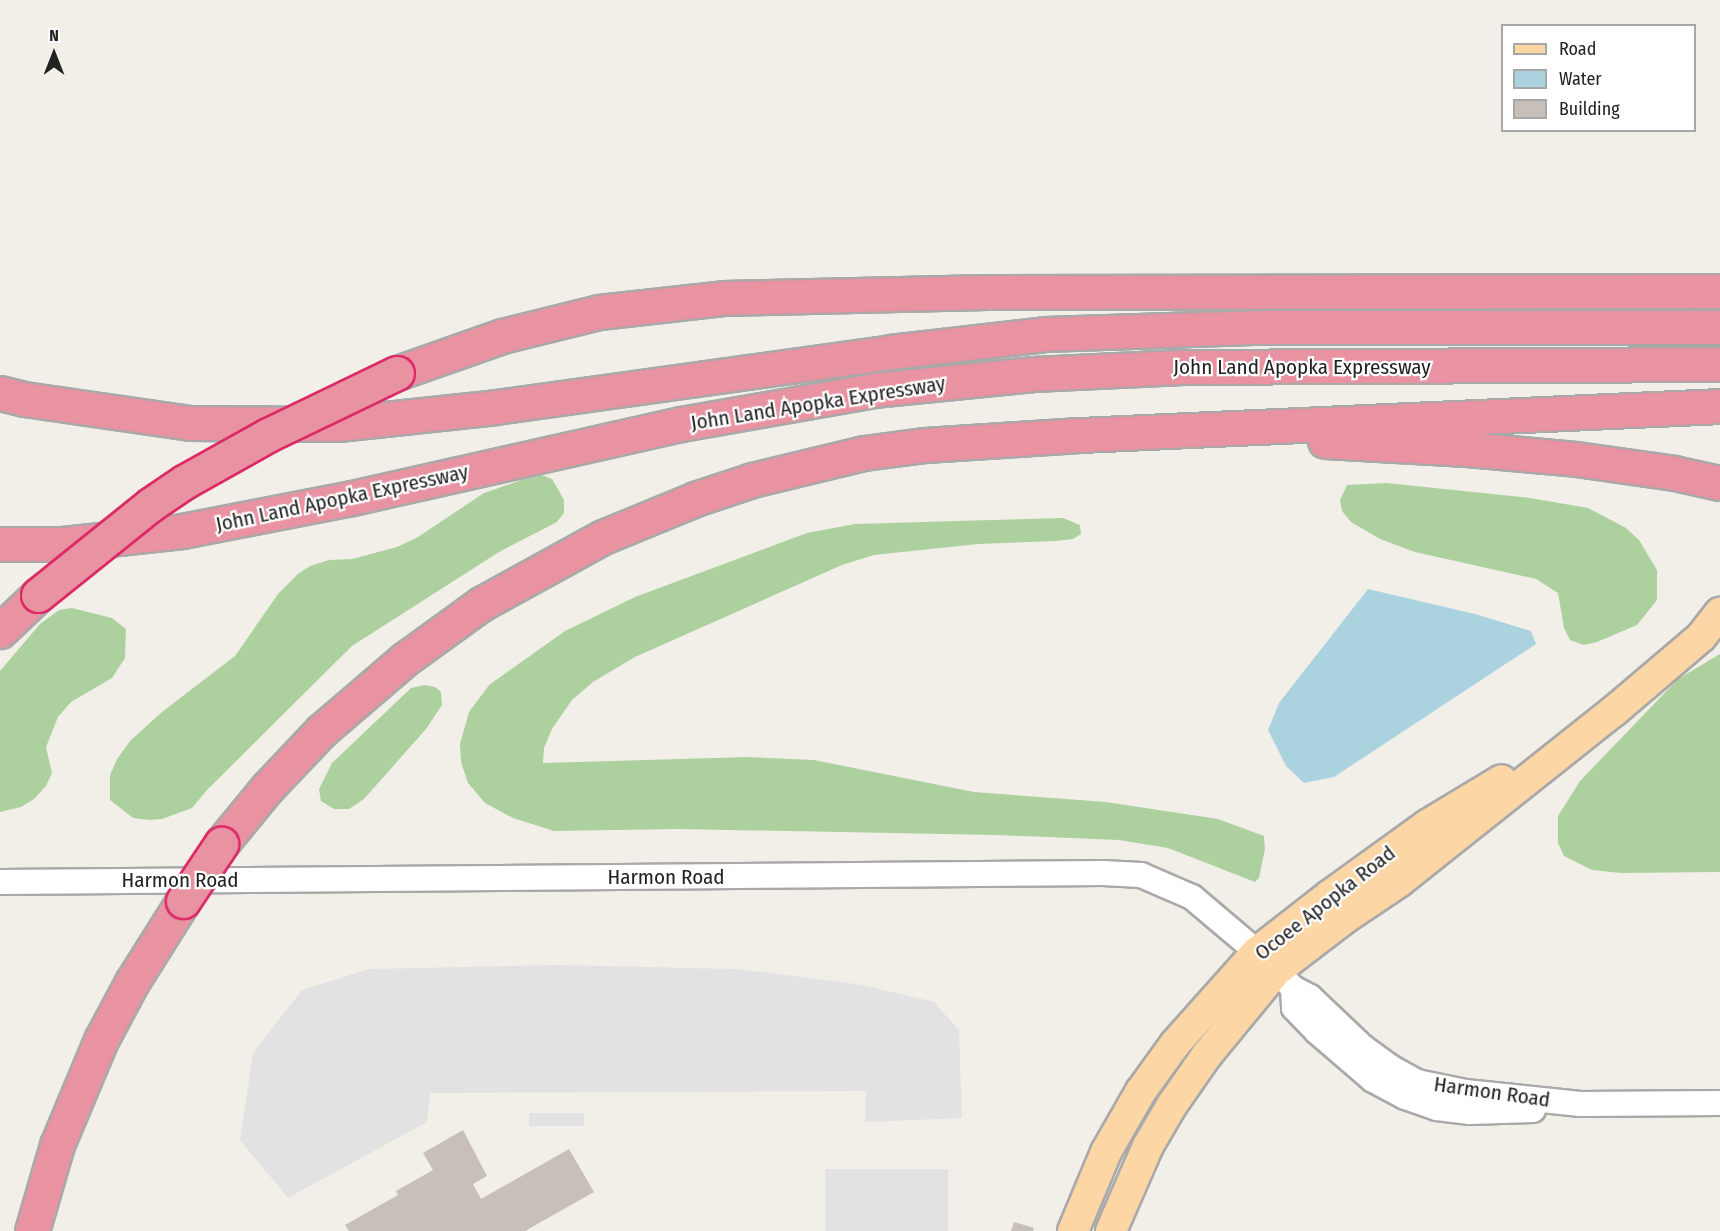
<!DOCTYPE html>
<html>
<head>
<meta charset="utf-8">
<style>
  body { margin:0 }
  #map { position:relative; width:1720px; height:1231px; overflow:hidden; background:#f2efe9; font-family:"Fira Sans Condensed",sans-serif }
  div>[style] { position:absolute }
  [style*='--x'] { left:calc(var(--x)*1px); top:calc(var(--y)*1px); width:calc(var(--w)*1px); rotate:calc(var(--a)*1deg) }
  .forest>* { inset:0; background:#add19e }
  .parking>* { inset:0; background:#e2e2e2; transform-origin:0 0 }
  .water>* { inset:0; background:#aad3df }
  .building>* { inset:0; background:#c7bfb8 }
  .roads { filter:drop-shadow(2px 0 #a9a9a9) drop-shadow(-2px 0 #a9a9a9) drop-shadow(0 2px #a9a9a9) drop-shadow(0 -2px #a9a9a9) }
  .minor>* { height:24px; margin:-12px; padding:0 12px; transform-origin:12px; border-radius:12px; background:#fff }
  .major>* { height:30px; margin:-15px; padding:0 15px; transform-origin:15px; border-radius:15px; background:#fcd6a4 }
  .highway>* { height:33px; margin:-16.5px; padding:0 16.5px; transform-origin:16.5px; border-radius:16.5px; background:#e892a2 }
  .bridges { filter:drop-shadow(2px 0 #dc2a67) drop-shadow(-2px 0 #dc2a67) drop-shadow(0 2px #dc2a67) drop-shadow(0 -2px #dc2a67) }
  .highway-bridge>* { height:33px; margin:-16.5px; padding:0 16.5px; transform-origin:16.5px; border-radius:16.5px; background:#e892a2 }
  span { translate:-50% -50%; white-space:nowrap; text-align:center; line-height:1.15; -webkit-text-stroke:4.5px #fff; paint-order:stroke }
  .street-label { font-size:21px; color:#222 }
  .legend { position:absolute; left:1501px; top:24px; width:195px; height:108px; box-sizing:border-box; background:#fff; border:2px solid #a7a7a7; margin:0; padding:8px 10px; list-style:none; font-size:18px; color:#222 }
  .legend li { display:flex; align-items:center; gap:12px; height:30px }
  .legend b { width:30px; border:2px solid #a7a7a7 }
  .north { position:absolute; left:24px; top:24px; width:60px; height:60px; -webkit-text-stroke:4px #fff; paint-order:stroke; rotate:0deg; font-size:16px; font-weight:700; line-height:24px; text-align:center; color:#222 }
  .north::after { content:''; display:block; margin:auto; width:21px; height:27px; background:#222; clip-path:polygon(50% 0,100% 100%,50% 72%,0 100%) }
</style>
</head>
<body>
<div id="map">
  <div class="forest">
    <div style="clip-path:polygon(539px 474px,552px 479px,564px 500px,564px 513px,557px 522px,499px 552px,352px 646px,207px 790px,192px 808px,162px 819px,149px 820px,133px 818px,110px 800px,110px 775px,117px 759px,130px 741px,162px 712px,235px 656px,278px 594px,298px 574px,310px 566px,329px 560px,352px 559px,397px 547px,418px 537px,484px 493px)"></div>
    <div style="clip-path:polygon(1387px 483px,1530px 498px,1588px 508px,1626px 528px,1639px 540px,1657px 570px,1657px 600px,1637px 625px,1597px 642px,1584px 645px,1570px 640px,1564px 628px,1558px 593px,1536px 579px,1415px 552px,1380px 539px,1351px 522px,1342px 511px,1340px 500px,1347px 485px)"></div>
    <div style="clip-path:polygon(1063px 518px,1080px 525px,1081px 534px,1073px 539px,1056px 541px,978px 544px,874px 555px,842px 565px,635px 657px,593px 682px,572px 700px,552px 729px,544px 748px,543px 763px,748px 757px,814px 760px,974px 792px,1106px 802px,1218px 819px,1264px 836px,1265px 849px,1259px 878px,1255px 882px,1168px 848px,1119px 840px,995px 835px,678px 829px,554px 831px,513px 818px,485px 803px,468px 783px,461px 762px,460px 744px,469px 712px,489px 685px,565px 631px,635px 597px,807px 533px,855px 524px)"></div>
    <div style="clip-path:polygon(72px 608px,112px 618px,126px 629px,125px 658px,112px 678px,71px 702px,58px 717px,46px 747px,52px 773px,46px 786px,34px 799px,21px 807px,0 812px,0 671px,40px 624px,59px 610px)"></div>
    <div style="clip-path:polygon(1720px 654px,1720px 872px,1621px 873px,1592px 870px,1564px 856px,1558px 843px,1558px 816px,1580px 781px,1678px 679px)"></div>
    <div style="clip-path:polygon(425px 685px,435px 687px,441px 692px,442px 705px,426px 729px,364px 799px,349px 809px,334px 809px,321px 801px,319px 789px,332px 763px,411px 688px)"></div>
  </div>
  <div class="parking">
    <div style="clip-path:polygon(557px 965px,738px 969px,863px 985px,934px 1002px,959px 1030px,962px 1118px,865px 1122px,866px 1091px,430px 1093px,427px 1122px,288px 1198px,240px 1140px,253px 1053px,302px 990px,369px 969px)"></div>
    <div style="left:529px;top:1113px;width:55px;height:13px"></div>
    <div style="left:825px;top:1169px;width:123px;height:62px"></div>
  </div>
  <div class="water">
    <div style="clip-path:polygon(1368px 589px,1475px 614px,1531px 631px,1536px 644px,1334px 777px,1304px 783px,1286px 766px,1268px 730px,1279px 703px)"></div>
  </div>
  <div class="building">
    <div style="clip-path:polygon(463px 1130px,487px 1176px,473px 1184px,481px 1199px,569px 1149px,594px 1192px,525px 1231px,349px 1231px,345px 1225px,398px 1195px,396px 1191px,433px 1170px,423px 1153px)"></div>
    <div style="clip-path:polygon(1014px 1222px,1034px 1228px,1033px 1231px,1011px 1231px)"></div>
  </div>
  <div class="roads">
    <div class="minor">
      <div style="--x:0;--y:882;--w:1103;--a:-0.47"></div>
      <div style="--x:1103;--y:873;--w:38;--a:3"></div>
      <div style="--x:1141;--y:875;--w:56;--a:23.3"></div>
      <div style="--x:1192;--y:897;--w:85;--a:40.2"></div>
      <div style="--x:1257;--y:952;--w:51;--a:45"></div>
      <div style="--x:1293;--y:988;--w:19;--a:28"></div>
      <div style="--x:1310;--y:997;--w:74;--a:43.4"></div>
      <div style="--x:1364;--y:1048;--w:32;--a:36"></div>
      <div style="--x:1390;--y:1067;--w:31;--a:29"></div>
      <div style="--x:1417;--y:1082;--w:50;--a:11.5"></div>
      <div style="--x:1466;--y:1092;--w:115;--a:6"></div>
      <div style="--x:1580;--y:1104;--w:140;--a:-0.4"></div>
      <div style="--x:1293;--y:988;--w:20;--a:87"></div>
      <div style="--x:1294;--y:1008;--w:33;--a:46"></div>
      <div style="--x:1317;--y:1032;--w:74;--a:40.6"></div>
      <div style="--x:1373;--y:1080;--w:36;--a:28"></div>
      <div style="--x:1405;--y:1097;--w:34;--a:19"></div>
      <div style="--x:1437;--y:1108;--w:33;--a:7"></div>
      <div style="--x:1470;--y:1112;--w:63;--a:-1.8"></div>
    </div>
    <div class="major">
      <div style="--x:1073;--y:1231;--w:86;--a:-67.3"></div>
      <div style="--x:1106;--y:1152;--w:70;--a:-60.2"></div>
      <div style="--x:1141;--y:1091;--w:58;--a:-54.1"></div>
      <div style="--x:1175;--y:1044;--w:123;--a:-48.3"></div>
      <div style="--x:1257;--y:952;--w:91;--a:-37.9"></div>
      <div style="--x:1329;--y:896;--w:121;--a:-35.9"></div>
      <div style="--x:1427;--y:825;--w:87;--a:-31"></div>
      <div style="--x:1111;--y:1231;--w:93;--a:-66.5"></div>
      <div style="--x:1148;--y:1146;--w:48;--a:-59.7"></div>
      <div style="--x:1172;--y:1105;--w:60;--a:-55.2"></div>
      <div style="--x:1206;--y:1056;--w:112;--a:-50.5"></div>
      <div style="--x:1277;--y:970;--w:86;--a:-37.4"></div>
      <div style="--x:1345;--y:918;--w:66;--a:-33.9"></div>
      <div style="--x:1400;--y:881;--w:273;--a:-38.5"></div>
      <div style="--x:1614;--y:711;--w:114;--a:-40.4"></div>
      <div style="--x:1701;--y:637;--w:31;--a:-52"></div>
    </div>
    <div class="highway">
      <div style="--x:397;--y:373;--w:111;--a:-19.4"></div>
      <div style="--x:502;--y:336;--w:100;--a:-13.9"></div>
      <div style="--x:599;--y:312;--w:125;--a:-6.4"></div>
      <div style="--x:723;--y:298;--w:264;--a:-1.3"></div>
      <div style="--x:987;--y:292;--w:733;--a:-0.08"></div>
      <div style="--x:0;--y:393;--w:25;--a:14"></div>
      <div style="--x:24;--y:399;--w:168;--a:8.2"></div>
      <div style="--x:190;--y:423;--w:148;--a:0.4"></div>
      <div style="--x:338;--y:424;--w:159;--a:-6.1"></div>
      <div style="--x:496;--y:407;--w:398;--a:-7.9"></div>
      <div style="--x:890;--y:352;--w:156;--a:-6.6"></div>
      <div style="--x:1045;--y:334;--w:215;--a:-1.9"></div>
      <div style="--x:1260;--y:327;--w:460;--a:0"></div>
      <div style="--x:1325;--y:441;--w:142;--a:3.2"></div>
      <div style="--x:1467;--y:449;--w:109;--a:5.2"></div>
      <div style="--x:1576;--y:459;--w:99;--a:8.1"></div>
      <div style="--x:1674;--y:473;--w:47;--a:12.3"></div>
      <div style="--x:0;--y:544;--w:63;--a:0"></div>
      <div style="--x:63;--y:544;--w:120;--a:-6.2"></div>
      <div style="--x:182;--y:531;--w:173;--a:-11"></div>
      <div style="--x:352;--y:498;--w:337;--a:-12.7"></div>
      <div style="--x:681;--y:424;--w:195;--a:-10"></div>
      <div style="--x:873;--y:390;--w:161;--a:-5.7"></div>
      <div style="--x:1033;--y:374;--w:150;--a:-2.7"></div>
      <div style="--x:1183;--y:367;--w:537;--a:-0.32"></div>
      <div style="--x:0;--y:631;--w:52;--a:-43.5"></div>
      <div style="--x:221;--y:844;--w:72;--a:-50.6"></div>
      <div style="--x:267;--y:788;--w:79;--a:-46.5"></div>
      <div style="--x:321;--y:731;--w:111;--a:-40.6"></div>
      <div style="--x:405;--y:659;--w:94;--a:-35.9"></div>
      <div style="--x:481;--y:604;--w:139;--a:-28.8"></div>
      <div style="--x:603;--y:537;--w:100;--a:-22.4"></div>
      <div style="--x:695;--y:499;--w:60;--a:-18.4"></div>
      <div style="--x:752;--y:480;--w:115;--a:-13.6"></div>
      <div style="--x:864;--y:453;--w:62;--a:-7.5"></div>
      <div style="--x:925;--y:445;--w:155;--a:-3.7"></div>
      <div style="--x:1080;--y:435;--w:641;--a:-2.59"></div>
      <div style="--x:32;--y:1231;--w:90;--a:-73.8"></div>
      <div style="--x:57;--y:1145;--w:114;--a:-67.3"></div>
      <div style="--x:101;--y:1040;--w:66;--a:-61.9"></div>
      <div style="--x:132;--y:982;--w:96;--a:-57.8"></div>
    </div>
  </div>
  <div class="bridges">
    <div class="highway-bridge">
      <div style="--x:38;--y:595;--w:144;--a:-38.8"></div>
      <div style="--x:150;--y:505;--w:41;--a:-34.1"></div>
      <div style="--x:184;--y:482;--w:96;--a:-29.2"></div>
      <div style="--x:268;--y:435;--w:143;--a:-25.7"></div>
      <div style="--x:183;--y:901;--w:69;--a:-56.3"></div>
    </div>
  </div>
  <div class="street-label">
    <span style="left:1302px;top:367px">John Land Apopka Expressway</span>
    <span style="left:818px;top:403px;rotate:-9deg">John Land Apopka Expressway</span>
    <span style="left:342px;top:498px;rotate:-12deg">John Land Apopka Expressway</span>
    <span style="left:666px;top:877px">Harmon Road</span>
    <span style="left:180px;top:880px">Harmon Road</span>
    <span style="left:1325px;top:903px;rotate:-38deg">Ocoee Apopka Road</span>
    <span style="left:1492px;top:1092px;rotate:8deg">Harmon Road</span>
  </div>
  <ul class="legend">
  <li><b style="height:8px;background:#fcd6a4"></b>Road</li>
  <li><b style="height:16px;background:#aad3df"></b>Water</li>
  <li><b style="height:16px;background:#c7bfb8"></b>Building</li>
  </ul>
  <div class="north">N</div>
</div>
</body>
</html>
